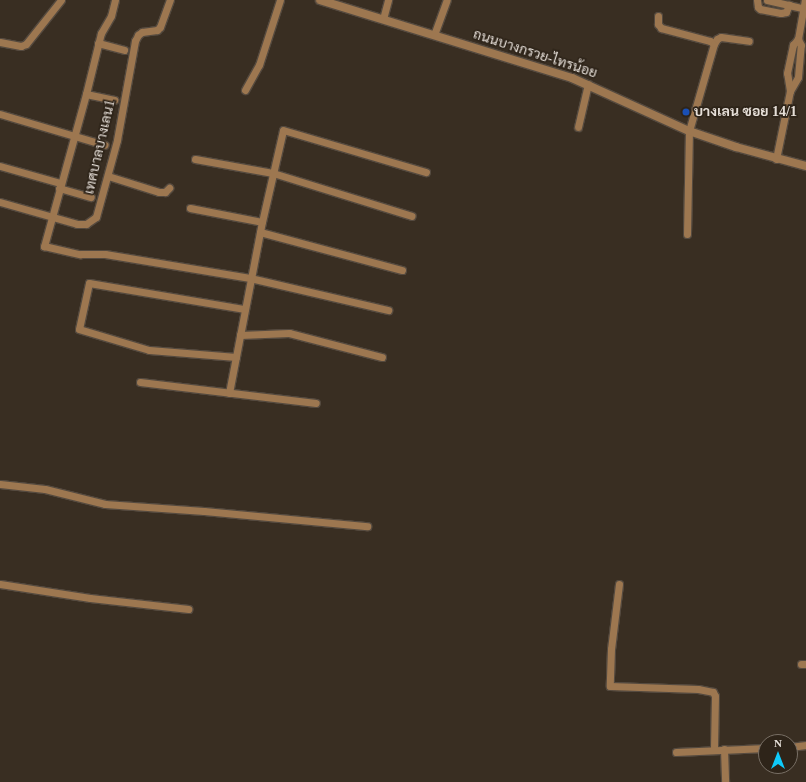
<!DOCTYPE html>
<html>
<head>
<meta charset="utf-8">
<style>
  body { margin:0 }
  #map { position:relative; width:806px; height:782px; overflow:hidden; background:#392e22; font-family:"Times New Roman",Sarabun,serif }
  div>[style] { position:absolute }
  [style*='--x'] { left:calc(var(--x)*1px); top:calc(var(--y)*1px); width:calc(var(--w)*1px); rotate:calc(var(--a)*1deg) }
  .roads { filter:drop-shadow(1px 0 #554a3f) drop-shadow(-1px 0 #554a3f) drop-shadow(0 1px #554a3f) drop-shadow(0 -1px #554a3f) }
  .minor>* { height:7px; margin:-3.5px; padding:0 3.5px; transform-origin:3.5px; border-radius:3.5px; background:#9d7750 }
  .tertiary>* { height:8px; margin:-4px; padding:0 4px; transform-origin:4px; border-radius:4px; background:#9d7750 }
  .dots>* { width:11px; height:11px; translate:-50% -50%; box-sizing:border-box; border:2px solid #2e2419; border-radius:50% }
  span { translate:-50% -50%; white-space:nowrap; text-align:center; line-height:1.15; -webkit-text-stroke:3.5px #2e2419; paint-order:stroke }
  .street-label { font-size:14px; color:#e6dfd8 }
  .poi-label { font-size:14px; color:#e6dfd8; font-weight:700 }
  .left { translate:0 -50%; text-align:left }
  .north { position:absolute; left:758px; top:734px; width:40px; height:40px; box-sizing:border-box; background:#2e2419; border:1px solid #786f65; border-radius:50%; rotate:0deg; font-size:11px; font-weight:700; line-height:16px; text-align:center; color:#e6dfd8 }
  .north::after { content:''; display:block; margin:auto; width:14px; height:18px; background:#0fcafa; clip-path:polygon(50% 0,100% 100%,50% 72%,0 100%) }
</style>
</head>
<body>
<div id="map">
  <div class="roads">
    <div class="minor">
      <div style="--x:115;--y:0;--w:16;--a:104"></div>
      <div style="--x:111;--y:16;--w:20;--a:120"></div>
      <div style="--x:101;--y:33;--w:63;--a:103.8"></div>
      <div style="--x:86;--y:94;--w:158;--a:105.4"></div>
      <div style="--x:44;--y:246;--w:37;--a:13"></div>
      <div style="--x:80;--y:254;--w:25;--a:0"></div>
      <div style="--x:105;--y:254;--w:147;--a:9.4"></div>
      <div style="--x:250;--y:278;--w:142;--a:13.1"></div>
      <div style="--x:757;--y:0;--w:7;--a:82"></div>
      <div style="--x:758;--y:7;--w:3;--a:45"></div>
      <div style="--x:760;--y:9;--w:21;--a:11"></div>
      <div style="--x:781;--y:13;--w:5;--a:-11"></div>
      <div style="--x:786;--y:12;--w:8;--a:-67"></div>
      <div style="--x:767;--y:0;--w:37;--a:13"></div>
      <div style="--x:658;--y:16;--w:8;--a:90"></div>
      <div style="--x:658;--y:24;--w:5;--a:53"></div>
      <div style="--x:661;--y:28;--w:51;--a:14.9"></div>
      <div style="--x:710;--y:41;--w:5;--a:37"></div>
      <div style="--x:383;--y:19;--w:20;--a:-75"></div>
      <div style="--x:434;--y:35;--w:37;--a:-70"></div>
      <div style="--x:0;--y:42;--w:21;--a:11"></div>
      <div style="--x:21;--y:46;--w:5;--a:-22"></div>
      <div style="--x:26;--y:44;--w:56;--a:-51.5"></div>
      <div style="--x:98;--y:43;--w:27;--a:15"></div>
      <div style="--x:245;--y:90;--w:29;--a:-61"></div>
      <div style="--x:259;--y:65;--w:68;--a:-72.1"></div>
      <div style="--x:790;--y:91;--w:18;--a:-99"></div>
      <div style="--x:787;--y:73;--w:29;--a:-78"></div>
      <div style="--x:793;--y:45;--w:8;--a:-50"></div>
      <div style="--x:798;--y:39;--w:40;--a:-80"></div>
      <div style="--x:86;--y:94;--w:29;--a:12"></div>
      <div style="--x:0;--y:114;--w:109;--a:16.4"></div>
      <div style="--x:578;--y:127;--w:44;--a:-76.9"></div>
      <div style="--x:195;--y:159;--w:79;--a:10.2"></div>
      <div style="--x:273;--y:173;--w:145;--a:17.2"></div>
      <div style="--x:776;--y:159;--w:69;--a:-78.4"></div>
      <div style="--x:790;--y:91;--w:16;--a:-60"></div>
      <div style="--x:798;--y:77;--w:32;--a:-85"></div>
      <div style="--x:801;--y:45;--w:7;--a:-117"></div>
      <div style="--x:0;--y:166;--w:62;--a:15.8"></div>
      <div style="--x:108;--y:176;--w:53;--a:17.4"></div>
      <div style="--x:159;--y:192;--w:6;--a:0"></div>
      <div style="--x:165;--y:192;--w:6;--a:-45"></div>
      <div style="--x:59;--y:188;--w:33;--a:16"></div>
      <div style="--x:0;--y:202;--w:80;--a:15.9"></div>
      <div style="--x:77;--y:224;--w:9;--a:0"></div>
      <div style="--x:86;--y:224;--w:12;--a:-35"></div>
      <div style="--x:96;--y:217;--w:80;--a:-74.7"></div>
      <div style="--x:117;--y:140;--w:101;--a:-79.7"></div>
      <div style="--x:135;--y:41;--w:7;--a:-63"></div>
      <div style="--x:138;--y:35;--w:5;--a:-37"></div>
      <div style="--x:142;--y:32;--w:15;--a:-8"></div>
      <div style="--x:157;--y:30;--w:4;--a:-45"></div>
      <div style="--x:160;--y:27;--w:29;--a:-70"></div>
      <div style="--x:190;--y:208;--w:73;--a:11"></div>
      <div style="--x:260;--y:232;--w:147;--a:15"></div>
      <div style="--x:687;--y:234;--w:103;--a:-88.9"></div>
      <div style="--x:689;--y:131;--w:91;--a:-74"></div>
      <div style="--x:714;--y:44;--w:6;--a:-59"></div>
      <div style="--x:717;--y:39;--w:4;--a:-27"></div>
      <div style="--x:721;--y:37;--w:28;--a:8"></div>
      <div style="--x:240;--y:335;--w:49;--a:-2.3"></div>
      <div style="--x:289;--y:333;--w:96;--a:14.5"></div>
      <div style="--x:236;--y:357;--w:87;--a:-175.4"></div>
      <div style="--x:149;--y:350;--w:73;--a:-163.3"></div>
      <div style="--x:79;--y:329;--w:47;--a:-77.7"></div>
      <div style="--x:89;--y:283;--w:158;--a:9.5"></div>
      <div style="--x:140;--y:382;--w:177;--a:6.8"></div>
      <div style="--x:229;--y:393;--w:174;--a:-79.1"></div>
      <div style="--x:262;--y:222;--w:94;--a:-77.1"></div>
      <div style="--x:283;--y:130;--w:149;--a:16.4"></div>
      <div style="--x:0;--y:484;--w:45;--a:6.3"></div>
      <div style="--x:45;--y:489;--w:62;--a:14"></div>
      <div style="--x:105;--y:504;--w:99;--a:4"></div>
      <div style="--x:204;--y:511;--w:164;--a:5.3"></div>
      <div style="--x:0;--y:584;--w:91;--a:8.8"></div>
      <div style="--x:90;--y:598;--w:99;--a:6.4"></div>
      <div style="--x:619;--y:584;--w:65;--a:97"></div>
      <div style="--x:611;--y:649;--w:37;--a:92"></div>
      <div style="--x:610;--y:686;--w:88;--a:2"></div>
      <div style="--x:698;--y:689;--w:15;--a:11"></div>
      <div style="--x:713;--y:692;--w:4;--a:63"></div>
      <div style="--x:715;--y:696;--w:54;--a:91.1"></div>
      <div style="--x:801;--y:664;--w:5;--a:0"></div>
      <div style="--x:790;--y:747;--w:16;--a:-7"></div>
      <div style="--x:724;--y:749;--w:33;--a:88"></div>
      <div style="--x:676;--y:752;--w:90;--a:-2.5"></div>
    </div>
    <div class="tertiary">
      <div style="--x:320;--y:0;--w:264;--a:17.2"></div>
      <div style="--x:572;--y:78;--w:128;--a:24.4"></div>
      <div style="--x:689;--y:131;--w:50;--a:18.8"></div>
      <div style="--x:736;--y:147;--w:73;--a:15.2"></div>
    </div>
  </div>
  <div class="dots">
    <div style="left:686px;top:112px;background:#1a4fb4"></div>
  </div>
  <div class="street-label">
    <span style="left:535px;top:54px;rotate:18deg">ถนนบางกรวย-ไทรน้อย</span>
    <span style="left:100px;top:147px;rotate:-77deg">เทศบาลบางเลน1</span>
  </div>
  <div class="poi-label">
    <span class="left" style="left:694px;top:112px">บางเลน ซอย 14/1</span>
  </div>
  <div class="north">N</div>
</div>
</body>
</html>
